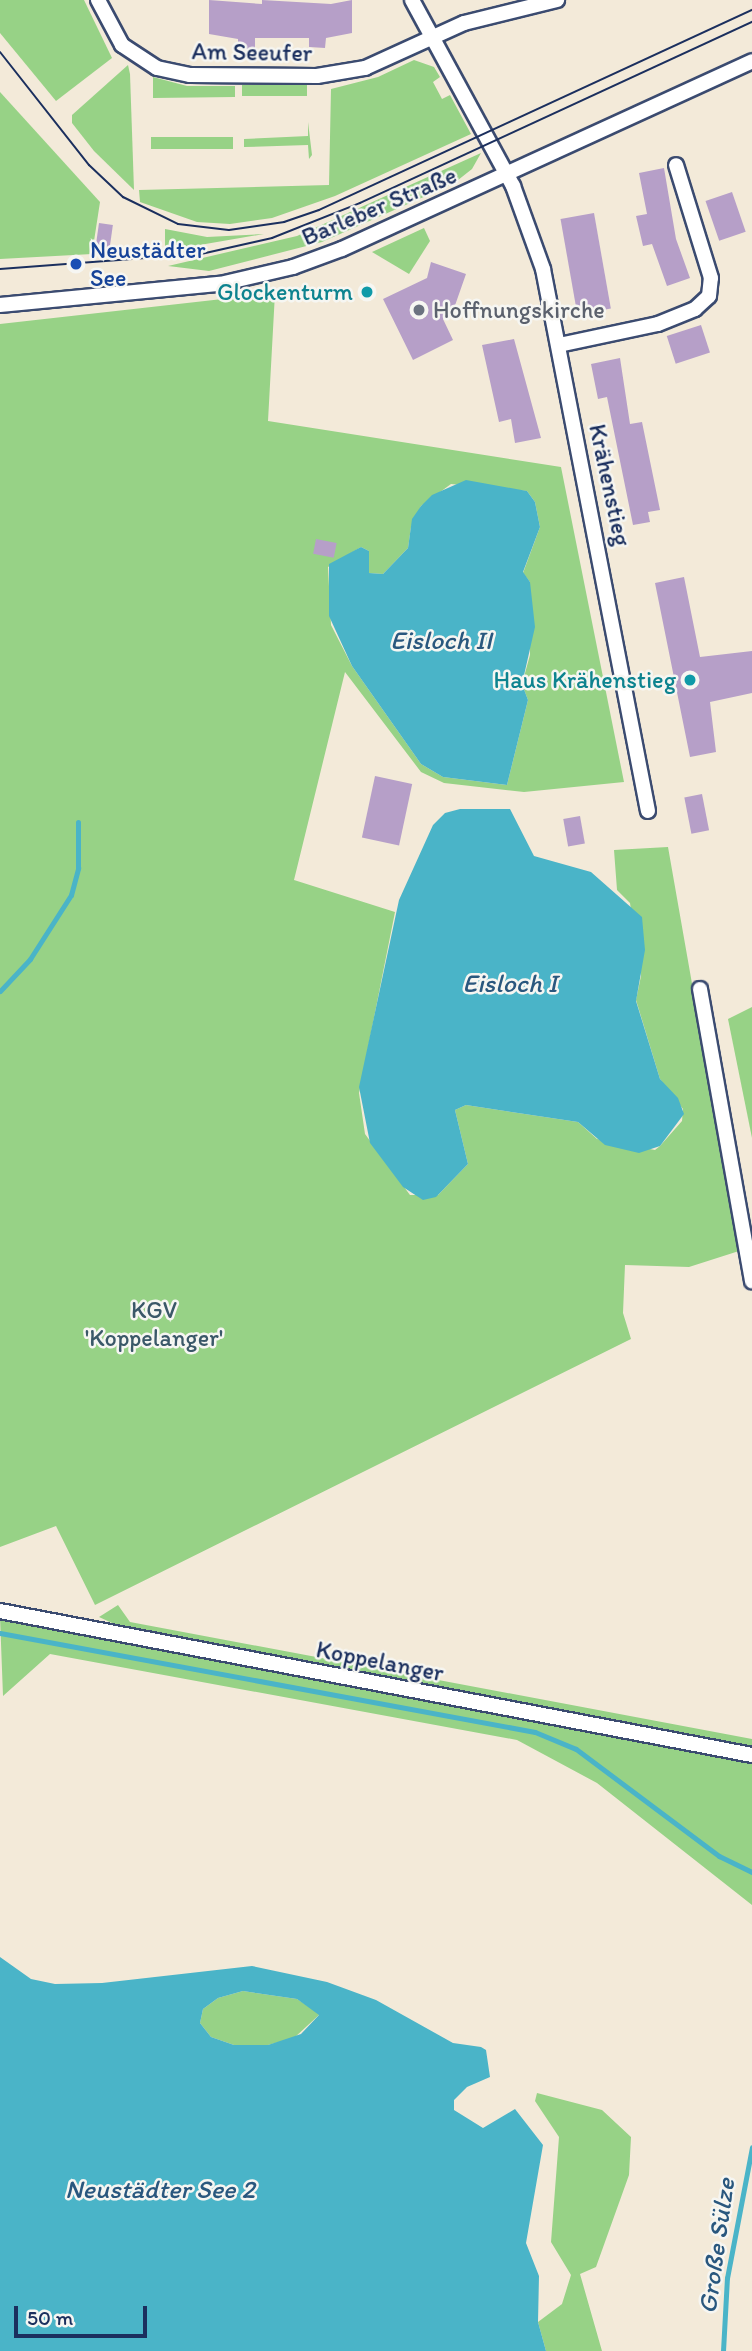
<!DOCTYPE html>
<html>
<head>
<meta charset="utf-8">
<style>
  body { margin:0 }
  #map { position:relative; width:752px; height:2351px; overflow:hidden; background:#f3ead9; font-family:Itim,sans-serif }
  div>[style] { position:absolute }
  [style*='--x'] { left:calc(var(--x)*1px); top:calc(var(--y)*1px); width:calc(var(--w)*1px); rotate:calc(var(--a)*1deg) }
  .green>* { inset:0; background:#97d286; transform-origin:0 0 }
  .water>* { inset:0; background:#4ab4c8 }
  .stream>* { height:5px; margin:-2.5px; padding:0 2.5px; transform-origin:2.5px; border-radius:2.5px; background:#4ab4c8 }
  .building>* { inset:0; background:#b69fc8; transform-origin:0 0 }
  .roads { filter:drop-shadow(2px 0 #3b4b70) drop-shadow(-2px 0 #3b4b70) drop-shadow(0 2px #3b4b70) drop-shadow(0 -2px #3b4b70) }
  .minor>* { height:14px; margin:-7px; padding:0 7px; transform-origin:7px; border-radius:7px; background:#fff }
  .tram>* { height:2px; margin:-1px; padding:0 1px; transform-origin:1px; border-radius:1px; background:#1b2f5e }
  .dots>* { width:19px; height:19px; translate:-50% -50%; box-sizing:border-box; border:4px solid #f6f6f2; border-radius:50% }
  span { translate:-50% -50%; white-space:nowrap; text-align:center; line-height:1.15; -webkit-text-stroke:5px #f6f6f2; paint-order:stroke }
  .street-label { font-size:24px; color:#1b2f5e }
  .transit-label { font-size:24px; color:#164399 }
  .left { translate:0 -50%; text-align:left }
  .culture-label { font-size:24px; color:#0d838f }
  .right { translate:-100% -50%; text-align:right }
  .worship-label { font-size:24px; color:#5b616d }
  .park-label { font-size:24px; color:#3a5868 }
  .water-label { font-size:26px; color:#29577e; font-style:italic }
  .scale { position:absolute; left:14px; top:2306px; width:133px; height:32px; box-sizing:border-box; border:4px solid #1b2f5e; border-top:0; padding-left:9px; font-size:21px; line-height:24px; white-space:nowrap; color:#1b2f5e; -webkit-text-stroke:5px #f6f6f2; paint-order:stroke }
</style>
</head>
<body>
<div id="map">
  <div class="green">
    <div style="clip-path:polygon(0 0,84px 0,112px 58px,56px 101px,0 33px)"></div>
    <div style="clip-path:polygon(414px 60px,434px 67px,440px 77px,433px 82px,442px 99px,450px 95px,471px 134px,335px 196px,272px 218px,230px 224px,197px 222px,140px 202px,139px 190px,329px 185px,331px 89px,378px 77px)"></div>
    <div style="clip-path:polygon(128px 65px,130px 74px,134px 190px,94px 151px,72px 123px,72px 115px)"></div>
    <div style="clip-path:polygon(153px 77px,187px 86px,235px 86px,235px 97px,153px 98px)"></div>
    <div style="left:307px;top:85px;width:11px;height:65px;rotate:90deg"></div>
    <div style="clip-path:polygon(0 92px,100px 202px,92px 254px,0 259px)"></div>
    <div style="clip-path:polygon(308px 122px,312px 155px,309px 159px,308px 145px,244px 147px,244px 139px,308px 136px)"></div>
    <div style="left:233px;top:137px;width:12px;height:82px;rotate:90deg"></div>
    <div style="clip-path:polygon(481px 153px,472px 169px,453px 184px,322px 242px,209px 271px,168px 266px,297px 236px)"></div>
    <div style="clip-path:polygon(424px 228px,430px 241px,409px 274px,372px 252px)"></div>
    <div style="clip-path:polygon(165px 229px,207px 237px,264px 234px,165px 251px)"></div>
    <div style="clip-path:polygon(evenodd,275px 293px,268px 421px,561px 467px,624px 782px,524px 792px,444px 783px,421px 772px,345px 672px,294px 880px,395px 912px,359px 1093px,365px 1134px,410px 1195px,438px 1195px,468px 1164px,455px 1110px,466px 1105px,578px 1122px,597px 1139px,655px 1150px,660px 1146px,682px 1121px,683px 1109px,660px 1079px,636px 1000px,641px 976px,630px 903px,617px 890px,614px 850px,668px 847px,739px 1251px,689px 1267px,625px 1265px,623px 1313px,631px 1339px,95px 1605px,56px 1526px,0 1547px,0 324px,275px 293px,451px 484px,527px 491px,535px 502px,540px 527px,523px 573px,530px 582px,530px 655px,522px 684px,528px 700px,507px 785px,443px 777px,421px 764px,352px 666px,331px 625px,328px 567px,361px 547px,369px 551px,369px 573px,383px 574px,408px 548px,411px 527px,421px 506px,451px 484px)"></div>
    <div style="clip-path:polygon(752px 1007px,752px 1138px,728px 1019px)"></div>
    <div style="clip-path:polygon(118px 1605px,130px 1622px,752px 1739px,752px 1749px,123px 1628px,99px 1617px)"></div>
    <div style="clip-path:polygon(0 1617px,752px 1760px,752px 1905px,597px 1783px,517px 1740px,50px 1654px,3px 1696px)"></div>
    <div style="clip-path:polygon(243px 1991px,297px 1999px,320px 2014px,294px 2038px,268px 2045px,234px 2045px,211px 2037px,200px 2023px,203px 2009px,218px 1998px)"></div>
    <div style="clip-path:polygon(537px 2093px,602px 2110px,631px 2137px,629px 2175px,596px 2267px,580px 2274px,602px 2351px,546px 2351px,538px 2322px,562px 2304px,571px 2275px,551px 2242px,559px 2137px,535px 2101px)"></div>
  </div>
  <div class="water">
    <div style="clip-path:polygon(466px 480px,527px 491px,535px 502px,540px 527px,523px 572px,530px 582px,535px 627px,522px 684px,528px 700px,507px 785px,443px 777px,421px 764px,352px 666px,329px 616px,329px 564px,361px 547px,369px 551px,369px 573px,383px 574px,408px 548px,412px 519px,421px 506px,432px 495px)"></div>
    <div style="clip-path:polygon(460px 809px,510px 809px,534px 856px,591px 872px,642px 917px,645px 950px,636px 1001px,660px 1079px,678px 1098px,684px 1114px,660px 1146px,639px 1153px,605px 1145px,578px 1122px,466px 1105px,455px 1110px,468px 1164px,436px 1197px,423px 1200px,403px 1187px,370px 1143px,359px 1087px,399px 900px,433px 825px,445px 813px)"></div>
    <div style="clip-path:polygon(evenodd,0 1957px,31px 1979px,55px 1984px,102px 1983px,252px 1966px,327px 1982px,376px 2000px,453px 2043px,481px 2047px,486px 2050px,490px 2077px,467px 2087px,454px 2100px,454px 2110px,483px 2128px,515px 2109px,543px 2145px,526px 2243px,539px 2276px,538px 2322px,546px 2351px,0 2351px,0 1957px,243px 1991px,297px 1999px,319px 2015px,301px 2034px,268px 2045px,234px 2045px,211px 2037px,200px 2023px,203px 2009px,218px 1998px,243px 1991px)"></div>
  </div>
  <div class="stream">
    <div style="--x:0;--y:991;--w:44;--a:-46.8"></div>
    <div style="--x:30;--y:959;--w:76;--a:-57.4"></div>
    <div style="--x:71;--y:895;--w:28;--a:-75"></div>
    <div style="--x:78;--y:868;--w:46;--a:-90"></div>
    <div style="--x:0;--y:1633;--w:544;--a:10.48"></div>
    <div style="--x:535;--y:1732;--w:44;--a:22.5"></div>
    <div style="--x:576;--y:1749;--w:179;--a:36.8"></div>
    <div style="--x:719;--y:1856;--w:37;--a:26"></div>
    <div style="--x:723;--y:2351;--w:73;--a:-86.9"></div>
    <div style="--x:727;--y:2278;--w:133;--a:-79.2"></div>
  </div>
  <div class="building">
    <div style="clip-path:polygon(209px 0,262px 4px,262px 0,331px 4px,352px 0,352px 33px,326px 38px,325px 48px,309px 47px,309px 38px,255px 38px,255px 49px,238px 49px,238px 39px,209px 34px)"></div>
    <div style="clip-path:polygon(664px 168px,676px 239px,690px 278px,667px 286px,652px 244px,643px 246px,636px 216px,647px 214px,639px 173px)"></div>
    <div style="left:732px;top:192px;width:42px;height:28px;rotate:71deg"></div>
    <div style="left:594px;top:213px;width:97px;height:34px;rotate:80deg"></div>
    <div style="left:99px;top:223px;width:14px;height:27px;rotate:8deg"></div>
    <div style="clip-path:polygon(431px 262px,466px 274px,452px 314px,443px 319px,453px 340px,413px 360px,383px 299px,427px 278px)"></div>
    <div style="left:701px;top:325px;width:29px;height:36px;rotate:72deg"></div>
    <div style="clip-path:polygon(514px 339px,541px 438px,515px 443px,511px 419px,499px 422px,482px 345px)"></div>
    <div style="clip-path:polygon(620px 358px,630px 424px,642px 422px,660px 510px,648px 512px,650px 522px,633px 525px,607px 397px,598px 399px,591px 364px)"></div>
    <div style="left:316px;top:539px;width:21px;height:15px;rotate:11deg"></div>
    <div style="clip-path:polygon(684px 577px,700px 657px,752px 651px,752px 693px,710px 702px,716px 752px,690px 757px,655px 583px)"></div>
    <div style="left:375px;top:776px;width:38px;height:63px;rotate:12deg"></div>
    <div style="left:702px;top:794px;width:37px;height:18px;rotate:79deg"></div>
    <div style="left:580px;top:816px;width:28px;height:17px;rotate:80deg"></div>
  </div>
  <div class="roads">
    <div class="minor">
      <div style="--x:98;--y:0;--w:51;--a:61.9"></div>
      <div style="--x:122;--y:45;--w:42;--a:33.3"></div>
      <div style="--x:157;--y:68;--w:34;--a:12"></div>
      <div style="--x:190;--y:75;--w:127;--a:0.5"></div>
      <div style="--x:317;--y:76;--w:49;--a:-9.5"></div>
      <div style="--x:365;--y:68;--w:109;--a:-24.4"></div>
      <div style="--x:464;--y:23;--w:96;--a:-13.9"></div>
      <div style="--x:412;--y:0;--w:212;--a:61.5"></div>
      <div style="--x:513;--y:186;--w:88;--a:70.1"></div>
      <div style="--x:543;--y:269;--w:552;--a:79.04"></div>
      <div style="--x:0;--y:305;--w:221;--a:-5.5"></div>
      <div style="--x:220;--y:284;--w:75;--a:-13.1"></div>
      <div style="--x:293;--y:267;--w:52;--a:-20.2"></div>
      <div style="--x:342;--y:249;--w:451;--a:-24.6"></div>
      <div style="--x:559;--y:345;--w:101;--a:-12"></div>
      <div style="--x:658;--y:324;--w:40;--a:-22"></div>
      <div style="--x:695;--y:309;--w:19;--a:-43"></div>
      <div style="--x:709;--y:296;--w:18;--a:-84"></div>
      <div style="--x:711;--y:278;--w:118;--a:-107.2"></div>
      <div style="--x:700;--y:989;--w:297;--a:79.9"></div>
      <div style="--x:0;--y:1611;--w:766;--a:10.84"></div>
    </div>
  </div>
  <div class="tram">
    <div style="--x:0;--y:52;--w:144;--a:51.8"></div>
    <div style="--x:89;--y:165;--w:47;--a:43.3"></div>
    <div style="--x:123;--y:197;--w:61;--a:26.1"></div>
    <div style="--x:178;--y:224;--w:51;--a:6.7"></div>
    <div style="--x:229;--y:230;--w:56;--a:-8.3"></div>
    <div style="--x:284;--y:222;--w:37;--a:-19"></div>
    <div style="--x:319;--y:210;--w:477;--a:-24.8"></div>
    <div style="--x:0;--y:269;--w:202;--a:-4.3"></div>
    <div style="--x:201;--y:254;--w:73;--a:-12.7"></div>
    <div style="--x:272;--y:238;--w:95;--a:-21.7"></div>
    <div style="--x:360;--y:203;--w:432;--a:-24.8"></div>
  </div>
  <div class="dots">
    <div style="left:76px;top:264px;background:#1a4fb4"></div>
    <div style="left:367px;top:292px;background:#0f9aa8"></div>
    <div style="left:419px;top:310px;background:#6b7280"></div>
    <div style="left:690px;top:680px;background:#0f9aa8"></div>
  </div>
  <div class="street-label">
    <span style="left:252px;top:52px;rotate:1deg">Am Seeufer</span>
    <span style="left:379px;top:206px;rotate:-23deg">Barleber Straße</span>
    <span style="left:610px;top:485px;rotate:78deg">Krähenstieg</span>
    <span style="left:380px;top:1661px;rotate:11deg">Koppelanger</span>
  </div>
  <div class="transit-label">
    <span class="left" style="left:90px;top:264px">Neustädter<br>See</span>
  </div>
  <div class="culture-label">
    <span class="right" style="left:353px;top:292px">Glockenturm</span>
    <span class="right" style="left:676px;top:680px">Haus Krähenstieg</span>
  </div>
  <div class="worship-label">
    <span class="left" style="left:433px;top:310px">Hoffnungskirche</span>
  </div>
  <div class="park-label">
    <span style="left:154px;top:1324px">KGV<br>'Koppelanger'</span>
  </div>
  <div class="water-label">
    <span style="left:441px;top:641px">Eisloch II</span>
    <span style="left:510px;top:984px">Eisloch I</span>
    <span style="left:160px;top:2190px">Neustädter See 2</span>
    <span style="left:717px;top:2246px;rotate:-82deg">Große Sülze</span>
  </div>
  <div class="scale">50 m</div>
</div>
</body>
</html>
